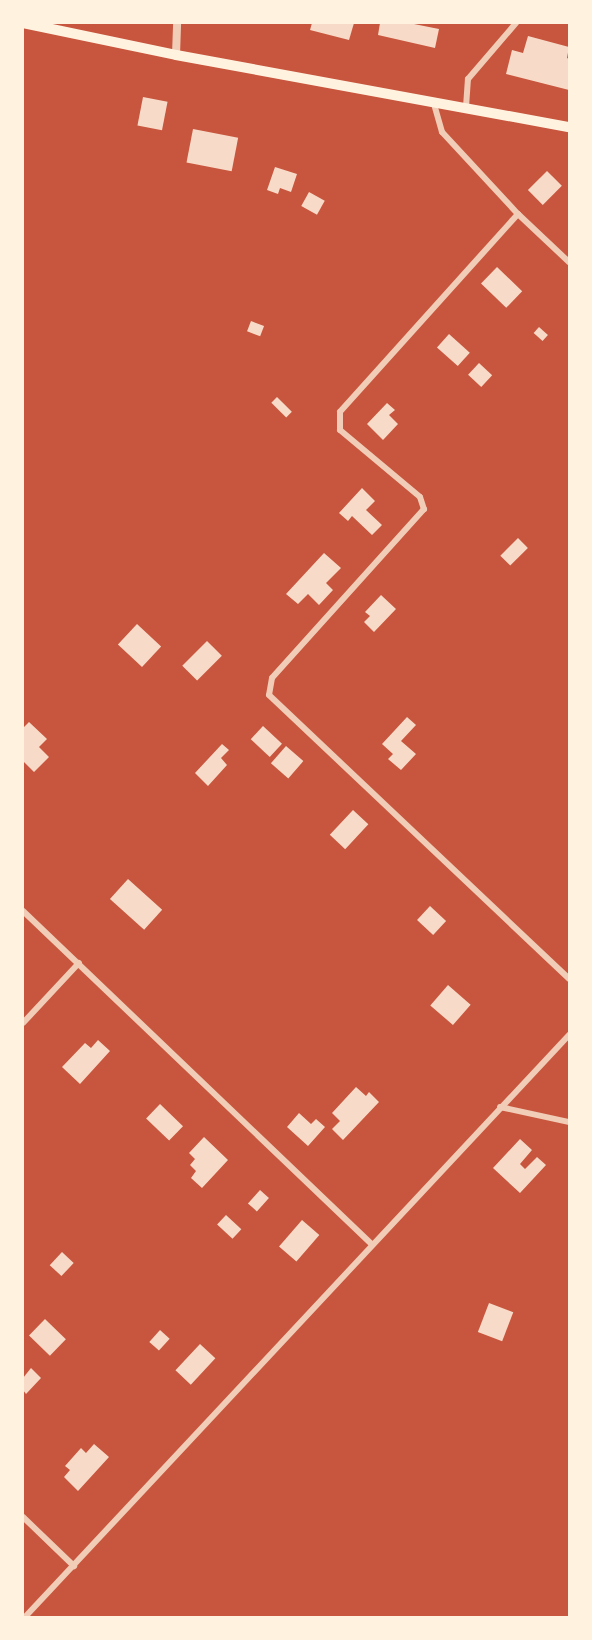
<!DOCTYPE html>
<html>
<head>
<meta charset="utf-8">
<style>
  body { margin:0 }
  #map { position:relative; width:592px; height:1640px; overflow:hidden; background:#c8553d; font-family:Manrope,sans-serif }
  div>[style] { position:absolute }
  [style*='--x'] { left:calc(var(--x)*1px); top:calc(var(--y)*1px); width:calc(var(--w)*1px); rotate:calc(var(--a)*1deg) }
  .building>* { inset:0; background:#f7dbc8; transform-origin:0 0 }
  .minor>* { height:6px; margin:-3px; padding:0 3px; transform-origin:3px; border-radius:3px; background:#f1ccb7 }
  .tertiary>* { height:8px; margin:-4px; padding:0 4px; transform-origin:4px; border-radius:4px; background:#f1ccb7 }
  .secondary>* { height:10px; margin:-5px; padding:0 5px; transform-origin:5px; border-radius:5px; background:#fff3e0 }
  span { translate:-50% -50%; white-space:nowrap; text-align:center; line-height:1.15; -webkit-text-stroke:5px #fff3e0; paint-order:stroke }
  .frame { position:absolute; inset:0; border:24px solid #fff3e0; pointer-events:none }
</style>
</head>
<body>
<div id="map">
  <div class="building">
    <div style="clip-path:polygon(312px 23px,354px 23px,349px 40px,310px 30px)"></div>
    <div style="clip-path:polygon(380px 23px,409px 23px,439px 29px,435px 48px,378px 35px)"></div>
    <div style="clip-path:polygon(528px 36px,569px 47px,567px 58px,569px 59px,569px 90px,506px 74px,512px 50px,523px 53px)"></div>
    <div style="left:143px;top:97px;width:25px;height:29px;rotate:11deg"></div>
    <div style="left:193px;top:129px;width:46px;height:34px;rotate:11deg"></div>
    <div style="clip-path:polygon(275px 167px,297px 174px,291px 192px,280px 188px,278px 194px,267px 190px)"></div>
    <div style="left:547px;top:171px;width:21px;height:27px;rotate:45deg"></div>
    <div style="left:309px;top:192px;width:18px;height:16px;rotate:29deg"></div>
    <div style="left:497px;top:267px;width:35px;height:23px;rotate:44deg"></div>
    <div style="left:251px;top:321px;width:14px;height:11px;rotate:21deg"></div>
    <div style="left:539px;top:327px;width:12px;height:8px;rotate:42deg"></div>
    <div style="left:449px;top:334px;width:28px;height:18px;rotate:42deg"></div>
    <div style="left:479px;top:363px;width:18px;height:16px;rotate:43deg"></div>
    <div style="left:277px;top:397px;width:21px;height:8px;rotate:45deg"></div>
    <div style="clip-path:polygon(387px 403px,395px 410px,389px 415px,398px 424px,383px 440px,367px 424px)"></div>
    <div style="clip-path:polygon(362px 488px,375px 501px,366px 510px,382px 525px,372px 535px,352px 516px,348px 521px,339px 513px)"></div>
    <div style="left:518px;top:538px;width:14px;height:25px;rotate:45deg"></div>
    <div style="clip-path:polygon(324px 553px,341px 568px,326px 583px,333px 590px,319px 605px,308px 594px,298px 604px,286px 594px)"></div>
    <div style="clip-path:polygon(381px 595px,396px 609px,374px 632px,364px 622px,370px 616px,365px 612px)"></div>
    <div style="left:137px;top:624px;width:33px;height:28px;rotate:43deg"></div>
    <div style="left:207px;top:641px;width:21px;height:35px;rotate:45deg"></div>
    <div style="clip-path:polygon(407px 717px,416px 725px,401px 741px,416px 754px,401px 770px,388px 759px,393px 754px,382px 744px)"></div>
    <div style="clip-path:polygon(29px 722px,47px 739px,39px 747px,49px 757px,34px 772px,23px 761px,23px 728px)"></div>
    <div style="left:263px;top:726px;width:26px;height:18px;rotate:43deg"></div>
    <div style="clip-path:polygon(222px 744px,229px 750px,221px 758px,227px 765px,208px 786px,195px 773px)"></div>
    <div style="left:286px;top:746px;width:23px;height:23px;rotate:41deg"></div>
    <div style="left:353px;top:810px;width:21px;height:34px;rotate:43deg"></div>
    <div style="left:128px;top:879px;width:46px;height:27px;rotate:42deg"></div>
    <div style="left:430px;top:906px;width:22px;height:19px;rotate:43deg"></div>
    <div style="left:448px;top:985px;width:30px;height:27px;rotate:41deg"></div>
    <div style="clip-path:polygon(98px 1040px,110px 1051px,80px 1084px,62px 1067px,85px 1043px,91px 1048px)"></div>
    <div style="clip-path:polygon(356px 1087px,366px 1096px,369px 1092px,379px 1102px,343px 1140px,332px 1129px,340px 1121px,332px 1113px)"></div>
    <div style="left:160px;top:1104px;width:32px;height:20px;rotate:44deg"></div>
    <div style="clip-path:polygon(299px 1113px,311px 1124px,316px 1119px,325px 1127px,308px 1146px,287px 1127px)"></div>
    <div style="clip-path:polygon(204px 1137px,228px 1160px,202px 1188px,191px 1178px,196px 1171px,190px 1165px,195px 1159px,189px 1153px)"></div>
    <div style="clip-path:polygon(520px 1139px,532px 1150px,520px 1164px,525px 1169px,537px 1157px,546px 1165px,520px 1193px,493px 1168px)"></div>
    <div style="left:260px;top:1190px;width:12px;height:18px;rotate:42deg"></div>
    <div style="left:226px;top:1215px;width:21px;height:13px;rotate:43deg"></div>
    <div style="left:302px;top:1220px;width:23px;height:35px;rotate:41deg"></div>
    <div style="left:62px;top:1252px;width:16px;height:18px;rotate:43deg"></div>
    <div style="left:489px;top:1303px;width:26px;height:31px;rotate:21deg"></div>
    <div style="left:45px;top:1319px;width:29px;height:23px;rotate:44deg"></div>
    <div style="left:160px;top:1330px;width:13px;height:16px;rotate:42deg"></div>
    <div style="left:200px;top:1344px;width:21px;height:36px;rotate:43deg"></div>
    <div style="clip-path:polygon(31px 1368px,41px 1378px,26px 1394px,23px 1390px,23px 1378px)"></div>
    <div style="clip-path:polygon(94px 1444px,109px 1457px,78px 1491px,64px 1477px,70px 1470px,65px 1466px,81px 1448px,86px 1453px)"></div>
  </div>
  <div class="minor">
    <div style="--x:434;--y:104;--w:29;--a:74"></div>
    <div style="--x:442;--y:132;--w:112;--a:47.2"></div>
    <div style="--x:518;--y:214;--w:70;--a:43.3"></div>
    <div style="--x:466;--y:107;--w:28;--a:-86"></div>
    <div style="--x:468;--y:79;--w:74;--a:-49.4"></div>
    <div style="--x:518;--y:214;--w:266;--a:132"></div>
    <div style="--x:340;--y:412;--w:18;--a:90"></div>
    <div style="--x:340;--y:430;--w:104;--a:39.9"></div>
    <div style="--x:420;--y:497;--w:13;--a:72"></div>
    <div style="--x:424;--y:509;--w:227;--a:132"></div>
    <div style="--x:272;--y:678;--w:17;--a:100"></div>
    <div style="--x:269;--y:695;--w:413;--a:43.4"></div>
    <div style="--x:23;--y:911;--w:482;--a:43.7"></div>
    <div style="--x:23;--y:1023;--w:82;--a:-47"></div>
    <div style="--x:500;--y:1107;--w:71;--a:12.3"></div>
    <div style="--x:23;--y:1517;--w:71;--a:43.9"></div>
    <div style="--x:25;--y:1617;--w:797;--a:-46.93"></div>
  </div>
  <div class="tertiary">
    <div style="--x:176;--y:55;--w:32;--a:-88"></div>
  </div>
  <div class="secondary">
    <div style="--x:23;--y:23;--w:156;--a:11.8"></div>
    <div style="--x:176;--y:55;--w:400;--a:10.4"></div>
  </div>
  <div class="frame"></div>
</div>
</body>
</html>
